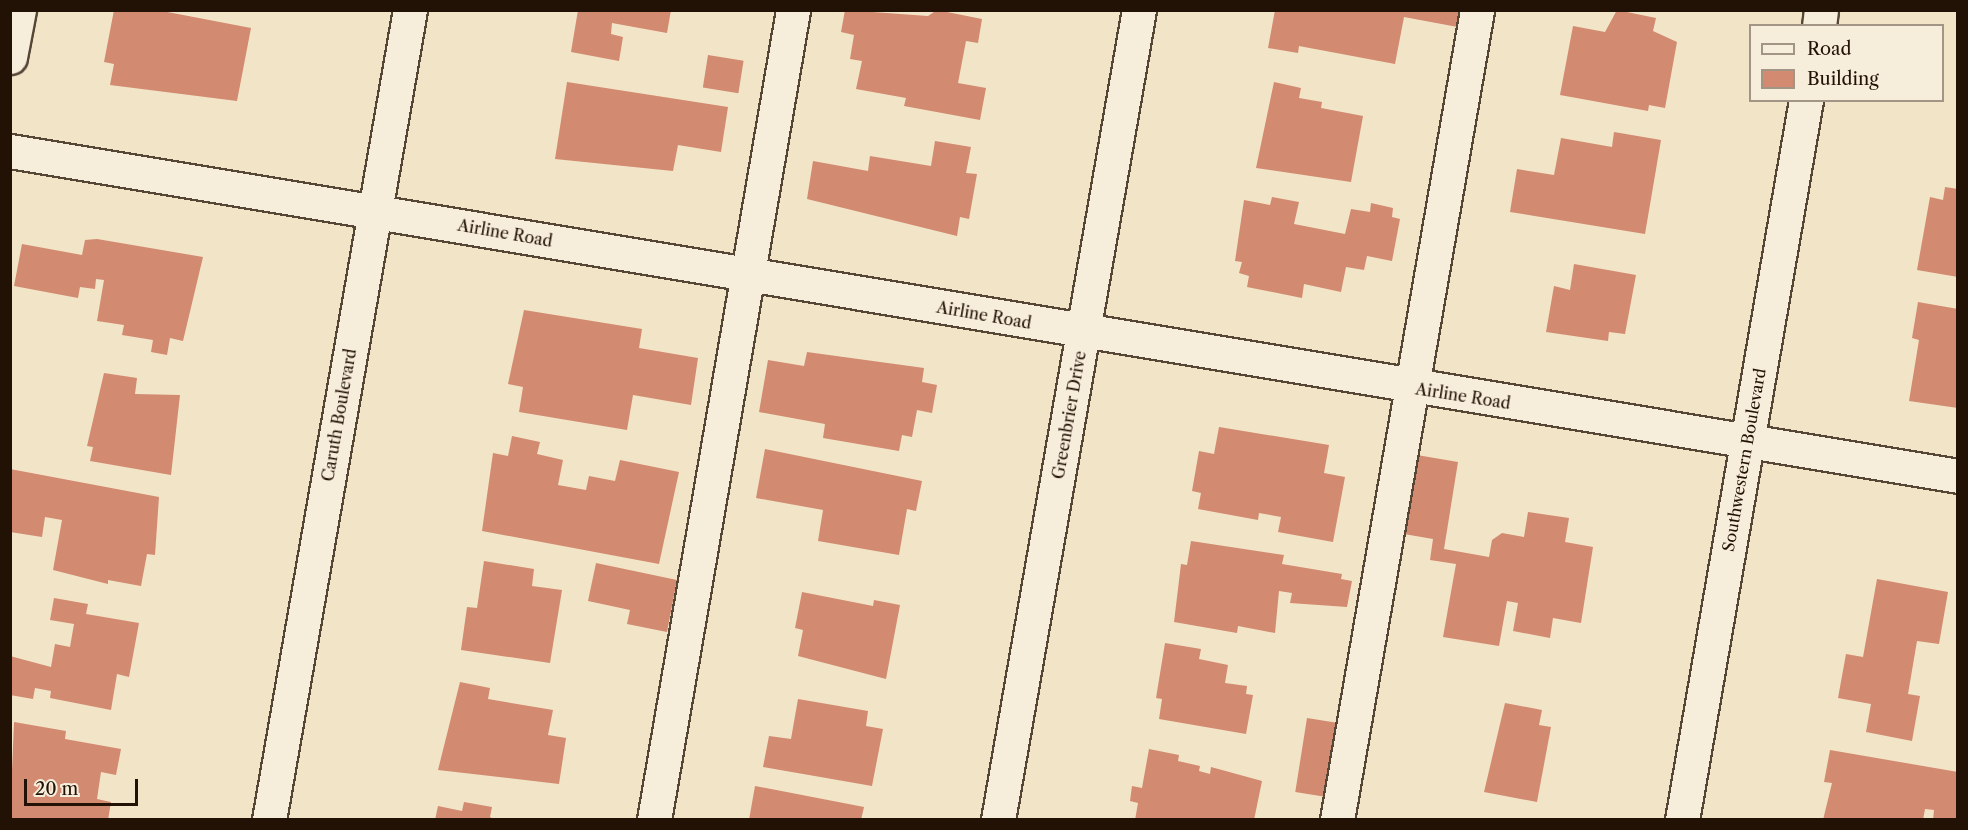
<!DOCTYPE html>
<html>
<head>
<meta charset="utf-8">
<style>
  body { margin:0 }
  #map { position:relative; width:1968px; height:830px; overflow:hidden; background:#f2e4c7; font-family:"Libre Caslon Text",serif }
  div>[style] { position:absolute }
  [style*='--x'] { left:calc(var(--x)*1px); top:calc(var(--y)*1px); width:calc(var(--w)*1px); rotate:calc(var(--a)*1deg) }
  .building>* { inset:0; background:#d28a71; transform-origin:0 0 }
  .roads { filter:drop-shadow(2px 0 #564636) drop-shadow(-2px 0 #564636) drop-shadow(0 2px #564636) drop-shadow(0 -2px #564636) }
  .minor>* { height:33px; margin:-16.5px; padding:0 16.5px; transform-origin:16.5px; border-radius:16.5px; background:#f7eddb }
  span { translate:-50% -50%; white-space:nowrap; text-align:center; line-height:1.15; -webkit-text-stroke:4.5px #f7eddb; paint-order:stroke }
  .street-label { font-size:16px; color:#221205 }
  .frame { position:absolute; inset:0; border:12px solid #221205; pointer-events:none }
  .legend { position:absolute; left:1749px; top:24px; width:195px; height:78px; box-sizing:border-box; background:#f7eddb; border:2px solid #a29585; margin:0; padding:8px 10px; list-style:none; font-size:18px; color:#221205 }
  .legend li { display:flex; align-items:center; gap:12px; height:30px }
  .legend b { width:30px; border:2px solid #a29585 }
  .scale { position:absolute; left:24px; top:779px; width:114px; height:27px; box-sizing:border-box; border:3px solid #221205; border-top:0; padding-left:8px; font-size:18px; line-height:21px; white-space:nowrap; color:#221205; -webkit-text-stroke:4px #f7eddb; paint-order:stroke }
</style>
</head>
<body>
<div id="map">
  <div class="building">
    <div style="clip-path:polygon(114px 10px,157px 10px,251px 28px,237px 101px,110px 85px,114px 64px,104px 62px)"></div>
    <div style="clip-path:polygon(578px 10px,671px 10px,667px 33px,612px 23px,611px 34px,623px 37px,619px 61px,571px 52px)"></div>
    <div style="clip-path:polygon(845px 10px,928px 16px,937px 10px,982px 19px,978px 43px,966px 41px,958px 83px,986px 88px,980px 120px,904px 106px,906px 98px,856px 89px,862px 61px,850px 59px,854px 35px,841px 32px)"></div>
    <div style="clip-path:polygon(1275px 10px,1467px 10px,1463px 28px,1404px 17px,1395px 64px,1299px 46px,1298px 53px,1268px 48px)"></div>
    <div style="clip-path:polygon(1617px 10px,1656px 18px,1653px 31px,1677px 42px,1665px 108px,1649px 105px,1648px 111px,1560px 95px,1573px 26px,1605px 32px)"></div>
    <div style="left:708px;top:55px;width:36px;height:33px;rotate:9deg"></div>
    <div style="clip-path:polygon(567px 82px,728px 107px,721px 152px,678px 145px,673px 171px,555px 159px)"></div>
    <div style="clip-path:polygon(1274px 82px,1301px 88px,1299px 98px,1322px 102px,1321px 108px,1363px 116px,1351px 182px,1256px 168px)"></div>
    <div style="clip-path:polygon(1614px 132px,1661px 140px,1645px 234px,1510px 212px,1517px 169px,1554px 175px,1561px 138px,1612px 147px)"></div>
    <div style="clip-path:polygon(935px 141px,971px 147px,966px 173px,977px 174px,969px 219px,960px 217px,957px 236px,807px 199px,813px 161px,868px 171px,870px 156px,931px 166px)"></div>
    <div style="clip-path:polygon(1945px 187px,1958px 189px,1958px 277px,1917px 270px,1930px 197px,1943px 200px)"></div>
    <div style="clip-path:polygon(1272px 197px,1299px 202px,1294px 224px,1345px 234px,1351px 209px,1370px 212px,1371px 203px,1393px 208px,1392px 217px,1400px 219px,1392px 261px,1367px 256px,1364px 270px,1346px 267px,1341px 292px,1304px 284px,1302px 298px,1247px 287px,1249px 276px,1239px 273px,1242px 262px,1235px 261px,1244px 200px,1270px 205px)"></div>
    <div style="clip-path:polygon(97px 239px,203px 257px,183px 341px,170px 338px,167px 355px,151px 352px,153px 340px,122px 335px,124px 325px,97px 321px,104px 280px,96px 279px,95px 289px,80px 287px,78px 298px,14px 286px,22px 244px,82px 255px,85px 240px)"></div>
    <div style="clip-path:polygon(1574px 264px,1636px 275px,1625px 334px,1609px 332px,1608px 341px,1546px 332px,1554px 286px,1570px 290px)"></div>
    <div style="clip-path:polygon(1918px 302px,1958px 309px,1958px 408px,1909px 401px,1919px 340px,1912px 338px)"></div>
    <div style="clip-path:polygon(524px 310px,642px 329px,639px 348px,698px 358px,691px 405px,633px 395px,627px 430px,519px 412px,523px 387px,508px 384px)"></div>
    <div style="clip-path:polygon(807px 352px,924px 368px,922px 382px,937px 385px,932px 413px,917px 410px,912px 437px,902px 435px,899px 451px,823px 438px,825px 424px,759px 412px,768px 360px,804px 366px)"></div>
    <div style="clip-path:polygon(104px 373px,137px 378px,135px 394px,180px 395px,171px 475px,90px 461px,93px 447px,87px 446px)"></div>
    <div style="clip-path:polygon(1219px 427px,1329px 445px,1324px 473px,1345px 477px,1333px 542px,1278px 532px,1281px 517px,1259px 513px,1258px 520px,1198px 509px,1201px 493px,1192px 491px,1199px 451px,1214px 454px)"></div>
    <div style="clip-path:polygon(512px 436px,540px 442px,537px 454px,563px 460px,558px 485px,586px 490px,589px 476px,615px 481px,620px 460px,679px 472px,659px 564px,482px 531px,493px 453px,508px 456px)"></div>
    <div style="clip-path:polygon(765px 449px,922px 481px,916px 511px,907px 509px,899px 555px,818px 541px,823px 510px,756px 498px)"></div>
    <div style="clip-path:polygon(1417px 455px,1458px 462px,1444px 549px,1489px 557px,1492px 540px,1502px 533px,1524px 537px,1528px 512px,1569px 518px,1565px 542px,1593px 547px,1581px 623px,1553px 618px,1550px 638px,1513px 631px,1518px 603px,1507px 601px,1499px 646px,1443px 637px,1456px 564px,1430px 560px,1433px 539px,1404px 534px)"></div>
    <div style="clip-path:polygon(10px 469px,159px 497px,155px 555px,147px 554px,141px 586px,108px 580px,108px 584px,53px 570px,62px 520px,45px 517px,42px 537px,10px 532px)"></div>
    <div style="clip-path:polygon(1191px 541px,1284px 555px,1282px 564px,1342px 574px,1341px 579px,1352px 581px,1347px 607px,1290px 603px,1292px 593px,1279px 591px,1275px 633px,1238px 626px,1237px 633px,1174px 622px,1181px 564px,1187px 565px)"></div>
    <div style="clip-path:polygon(484px 561px,534px 569px,532px 586px,562px 590px,550px 663px,461px 650px,467px 607px,477px 608px)"></div>
    <div style="clip-path:polygon(596px 563px,677px 580px,667px 632px,627px 624px,630px 610px,588px 601px)"></div>
    <div style="clip-path:polygon(1877px 579px,1948px 592px,1939px 644px,1917px 641px,1908px 694px,1920px 696px,1912px 741px,1866px 732px,1871px 704px,1838px 698px,1846px 654px,1863px 657px)"></div>
    <div style="clip-path:polygon(802px 592px,873px 606px,874px 600px,900px 605px,886px 679px,798px 656px,803px 630px,795px 628px)"></div>
    <div style="clip-path:polygon(54px 598px,88px 604px,86px 614px,139px 623px,129px 677px,117px 674px,111px 710px,50px 698px,51px 691px,35px 688px,33px 699px,10px 695px,10px 656px,51px 667px,55px 644px,70px 647px,74px 624px,50px 620px)"></div>
    <div style="clip-path:polygon(1165px 643px,1201px 649px,1199px 659px,1228px 665px,1225px 683px,1247px 686px,1246px 694px,1253px 695px,1246px 734px,1159px 719px,1162px 699px,1156px 698px)"></div>
    <div style="clip-path:polygon(460px 682px,490px 688px,488px 699px,553px 710px,548px 735px,566px 738px,559px 784px,438px 770px)"></div>
    <div style="clip-path:polygon(798px 699px,868px 711px,866px 726px,883px 729px,872px 786px,763px 767px,769px 736px,791px 739px)"></div>
    <div style="clip-path:polygon(1505px 703px,1542px 710px,1539px 725px,1551px 727px,1537px 802px,1484px 792px)"></div>
    <div style="left:1307px;top:718px;width:38px;height:75px;rotate:9deg"></div>
    <div style="clip-path:polygon(14px 722px,66px 731px,65px 739px,121px 749px,116px 775px,101px 772px,97px 799px,111px 802px,108px 820px,10px 819px)"></div>
    <div style="clip-path:polygon(1149px 749px,1179px 755px,1178px 761px,1200px 766px,1199px 771px,1210px 774px,1211px 767px,1262px 781px,1254px 820px,1135px 820px,1138px 803px,1130px 801px,1132px 786px,1142px 788px)"></div>
    <div style="clip-path:polygon(1830px 750px,1958px 772px,1958px 820px,1933px 820px,1934px 810px,1925px 809px,1923px 820px,1823px 820px,1832px 783px,1824px 782px)"></div>
    <div style="clip-path:polygon(755px 786px,864px 807px,861px 820px,749px 820px)"></div>
    <div style="clip-path:polygon(464px 802px,492px 807px,490px 817px,495px 820px,435px 820px,438px 806px,462px 811px)"></div>
  </div>
  <div class="roads">
    <div class="minor">
      <div style="--x:1819;--y:26;--w:16;--a:-83"></div>
      <div style="--x:10;--y:57;--w:48;--a:-79.2"></div>
      <div style="--x:10;--y:151;--w:1975;--a:9.47"></div>
      <div style="--x:269;--y:820;--w:822;--a:-80.13"></div>
      <div style="--x:654;--y:820;--w:822;--a:-80.26"></div>
      <div style="--x:998;--y:820;--w:822;--a:-80.13"></div>
      <div style="--x:1337;--y:820;--w:822;--a:-80.19"></div>
      <div style="--x:1682;--y:820;--w:731;--a:-80.23"></div>
    </div>
  </div>
  <div class="street-label">
    <span style="left:505px;top:233px;rotate:10deg">Airline Road</span>
    <span style="left:984px;top:315px;rotate:10deg">Airline Road</span>
    <span style="left:1463px;top:396px;rotate:9deg">Airline Road</span>
    <span style="left:339px;top:415px;rotate:-80deg">Caruth Boulevard</span>
    <span style="left:1069px;top:415px;rotate:-80deg">Greenbrier Drive</span>
    <span style="left:1744px;top:460px;rotate:-80deg">Southwestern Boulevard</span>
  </div>
  <div class="frame"></div>
  <ul class="legend">
  <li><b style="height:8px;background:#f7eddb"></b>Road</li>
  <li><b style="height:16px;background:#d28a71"></b>Building</li>
  </ul>
  <div class="scale">20 m</div>
</div>
</body>
</html>
